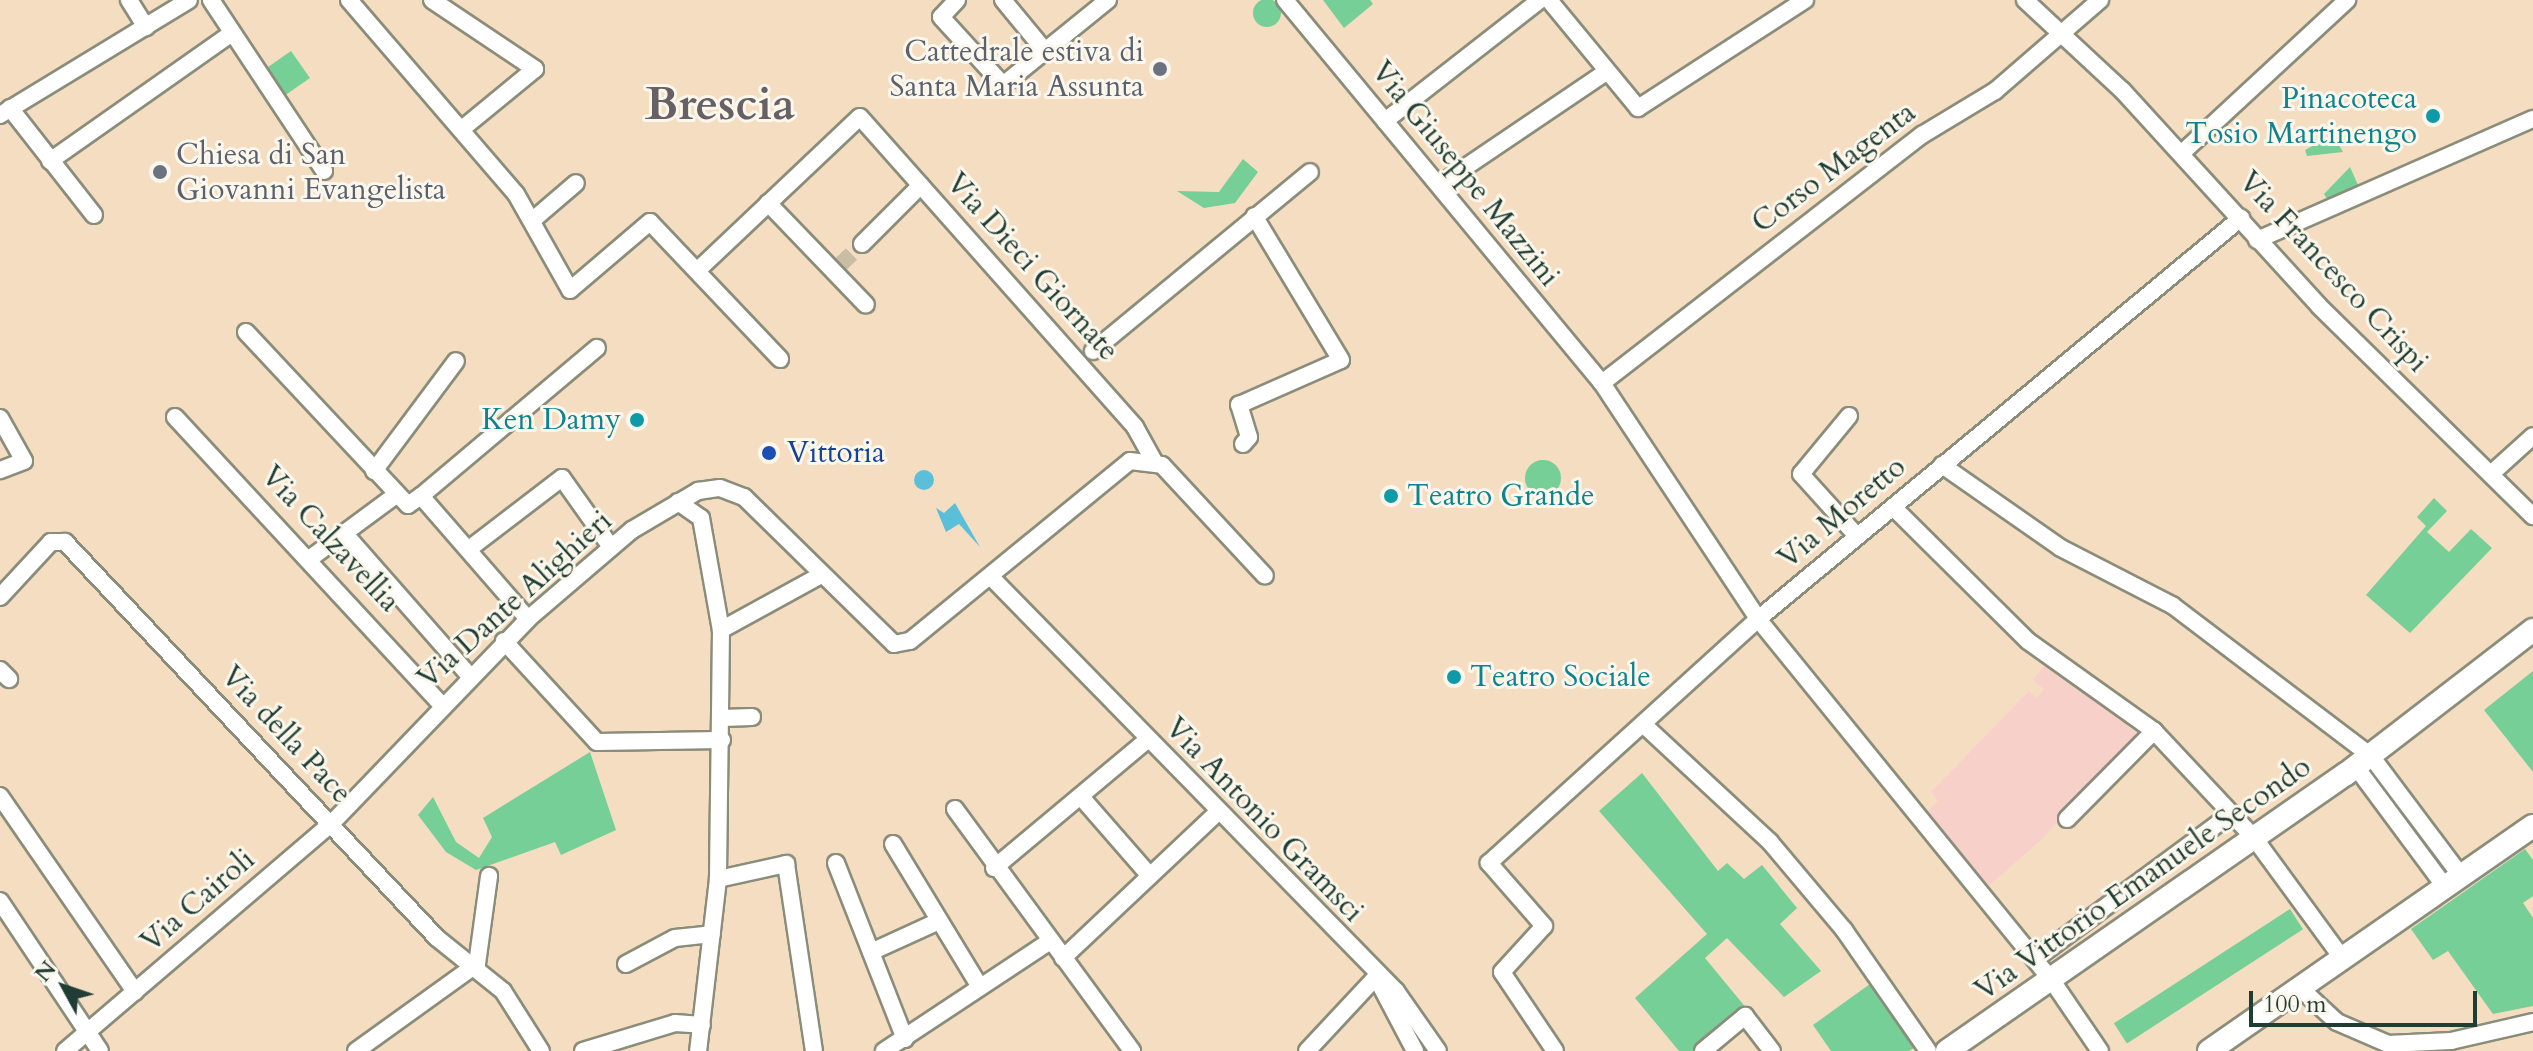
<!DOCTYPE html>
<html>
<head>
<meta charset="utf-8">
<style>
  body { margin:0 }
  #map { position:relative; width:2533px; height:1051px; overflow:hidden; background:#f5ddc1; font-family:Cardo,serif }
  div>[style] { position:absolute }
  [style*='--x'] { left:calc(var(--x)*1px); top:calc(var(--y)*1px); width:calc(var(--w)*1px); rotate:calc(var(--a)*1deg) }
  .built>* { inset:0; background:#f7d0ca }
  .green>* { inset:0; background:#75cf96; transform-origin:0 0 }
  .round { border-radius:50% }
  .water>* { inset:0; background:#5cbfda }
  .street-tunnel>* { height:16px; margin-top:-8px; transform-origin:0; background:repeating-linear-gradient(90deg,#cabda5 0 16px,transparent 0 24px) }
  .roads { filter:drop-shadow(2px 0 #8a8d7a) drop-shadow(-2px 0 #8a8d7a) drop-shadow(0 2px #8a8d7a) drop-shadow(0 -2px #8a8d7a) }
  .street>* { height:16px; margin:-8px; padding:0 8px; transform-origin:8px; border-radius:8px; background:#fff }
  .secondary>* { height:22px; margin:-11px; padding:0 11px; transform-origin:11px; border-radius:11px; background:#fff }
  .dots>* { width:22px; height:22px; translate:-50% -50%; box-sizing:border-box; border:4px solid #fbf7ec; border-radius:50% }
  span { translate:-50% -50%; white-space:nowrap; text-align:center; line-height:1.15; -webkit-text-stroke:6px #fbf7ec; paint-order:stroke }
  .worship-label { font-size:30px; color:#5b616d }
  .right { translate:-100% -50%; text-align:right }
  .left { translate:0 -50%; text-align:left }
  .culture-label { font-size:30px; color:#0d838f }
  .street-label { font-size:30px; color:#1f3d34 }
  .transit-label { font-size:30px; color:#164399 }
  .town-label { font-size:46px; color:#676166; font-weight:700 }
  .north { position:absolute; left:24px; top:947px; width:80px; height:80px; -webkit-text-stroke:6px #fbf7ec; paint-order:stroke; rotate:310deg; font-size:22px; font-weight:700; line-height:32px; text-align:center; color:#1f3d34 }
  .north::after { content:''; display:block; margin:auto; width:28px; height:36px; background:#1f3d34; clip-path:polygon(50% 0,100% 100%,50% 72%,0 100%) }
  .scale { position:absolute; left:2249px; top:991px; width:228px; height:36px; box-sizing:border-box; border:4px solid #1f3d34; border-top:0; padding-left:10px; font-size:24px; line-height:28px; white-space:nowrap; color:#1f3d34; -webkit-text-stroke:6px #fbf7ec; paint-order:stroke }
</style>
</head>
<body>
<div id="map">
  <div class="built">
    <div style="clip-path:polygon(2047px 663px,2137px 733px,2041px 840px,1985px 889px,1925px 814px,1938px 801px,1931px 792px,2029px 691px,2037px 698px,2044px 689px,2033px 680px)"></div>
  </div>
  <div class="green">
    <div class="round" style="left:1253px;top:-1px;width:28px;height:28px"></div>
    <div style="clip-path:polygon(1323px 0,1370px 0,1373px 4px,1344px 28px)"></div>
    <div style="left:291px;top:51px;width:33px;height:42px;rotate:55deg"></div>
    <div style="clip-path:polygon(2333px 135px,2343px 152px,2307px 156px,2305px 150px)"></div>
    <div style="clip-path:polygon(1243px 159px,1258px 172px,1235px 203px,1204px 208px,1177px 191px,1219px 192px)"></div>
    <div style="clip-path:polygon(2350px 167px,2358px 185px,2327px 199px,2324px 194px)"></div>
    <div class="round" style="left:1525px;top:460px;width:36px;height:36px"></div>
    <div style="clip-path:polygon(2434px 498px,2447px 511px,2427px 532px,2449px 552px,2471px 529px,2492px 548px,2410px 633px,2366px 595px,2426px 526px,2417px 517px)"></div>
    <div style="clip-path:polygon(2533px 671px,2533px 772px,2484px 710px)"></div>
    <div style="clip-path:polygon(590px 752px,616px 830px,561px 855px,555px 842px,476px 870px,446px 852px,418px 815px,433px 797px,456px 842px,479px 858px,492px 837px,483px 818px)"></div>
    <div style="clip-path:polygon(1642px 773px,1718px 871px,1727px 863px,1744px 879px,1762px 865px,1797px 908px,1780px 924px,1821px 971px,1784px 997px,1727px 938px,1705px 958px,1747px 1009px,1694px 1051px,1679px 1051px,1635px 998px,1707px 934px,1599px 811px)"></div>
    <div style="clip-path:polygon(2525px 849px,2533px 860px,2533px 896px,2523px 903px,2533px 918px,2533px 1006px,2493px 1014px,2448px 951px,2433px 960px,2411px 929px)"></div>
    <div style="left:2290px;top:909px;width:24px;height:210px;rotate:57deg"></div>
    <div style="clip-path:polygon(1870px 984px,1914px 1048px,1909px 1051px,1831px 1051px,1813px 1025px)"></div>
  </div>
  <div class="water">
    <div class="round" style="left:914px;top:470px;width:20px;height:20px"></div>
    <div style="clip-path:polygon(955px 503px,980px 547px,959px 524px,946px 532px,936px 508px,944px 513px)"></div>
  </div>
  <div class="street-tunnel">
    <div style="--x:840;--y:265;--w:30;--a:-44"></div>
  </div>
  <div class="roads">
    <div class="street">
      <div style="--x:129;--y:0;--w:32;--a:58"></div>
      <div style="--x:211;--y:0;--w:205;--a:56.5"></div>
      <div style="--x:349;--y:0;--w:256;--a:49.3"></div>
      <div style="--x:516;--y:194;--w:110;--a:60.6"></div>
      <div style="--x:570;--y:290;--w:105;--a:-40.4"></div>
      <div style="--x:650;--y:222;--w:189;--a:46.5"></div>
      <div style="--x:432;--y:0;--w:124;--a:33.8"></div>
      <div style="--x:535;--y:69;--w:94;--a:140.6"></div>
      <div style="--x:957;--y:0;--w:23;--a:133"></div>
      <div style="--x:941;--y:17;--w:92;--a:47.6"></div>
      <div style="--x:1003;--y:85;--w:135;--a:-39"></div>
      <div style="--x:1003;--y:0;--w:66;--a:50.5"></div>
      <div style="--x:1285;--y:0;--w:497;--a:50.4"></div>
      <div style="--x:1602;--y:383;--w:283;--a:56.5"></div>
      <div style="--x:1758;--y:619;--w:464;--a:50.9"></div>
      <div style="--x:2051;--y:979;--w:87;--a:55.8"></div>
      <div style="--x:1549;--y:0;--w:140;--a:50.5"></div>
      <div style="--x:1638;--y:108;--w:199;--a:-32.9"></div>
      <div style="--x:2025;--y:0;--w:132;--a:42.9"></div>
      <div style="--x:2122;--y:90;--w:292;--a:47.6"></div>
      <div style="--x:2319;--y:306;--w:300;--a:44.5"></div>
      <div style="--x:10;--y:108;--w:136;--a:51.9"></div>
      <div style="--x:0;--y:115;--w:221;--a:-31.3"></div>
      <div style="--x:1385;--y:121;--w:197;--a:-38"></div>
      <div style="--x:2183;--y:152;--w:224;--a:-42.8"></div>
      <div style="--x:50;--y:161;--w:219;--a:-35.1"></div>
      <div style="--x:1439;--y:185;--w:202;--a:-34.1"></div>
      <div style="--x:768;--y:203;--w:141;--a:46.1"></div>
      <div style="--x:534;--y:219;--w:55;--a:-40.6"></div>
      <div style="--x:2257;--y:240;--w:301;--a:-23.7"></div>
      <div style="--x:862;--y:244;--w:83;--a:-45"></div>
      <div style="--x:699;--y:269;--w:221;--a:-43.4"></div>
      <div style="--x:860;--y:117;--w:414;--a:48.4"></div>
      <div style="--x:1135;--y:427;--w:39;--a:61"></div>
      <div style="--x:246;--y:332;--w:237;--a:46.9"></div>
      <div style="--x:408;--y:505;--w:16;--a:-35"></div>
      <div style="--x:421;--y:496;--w:163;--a:49"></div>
      <div style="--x:1093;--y:351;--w:281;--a:-39.5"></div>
      <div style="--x:1602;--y:383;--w:405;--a:-37.8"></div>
      <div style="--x:1922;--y:135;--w:85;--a:-31.1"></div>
      <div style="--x:1995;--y:91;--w:139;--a:-40.9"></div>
      <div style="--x:1849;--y:416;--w:75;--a:129.6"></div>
      <div style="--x:1801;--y:474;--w:84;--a:47.9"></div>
      <div style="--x:175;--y:417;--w:390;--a:47.2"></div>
      <div style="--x:0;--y:418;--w:49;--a:60.8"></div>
      <div style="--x:24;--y:461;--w:26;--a:159"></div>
      <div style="--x:1243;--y:444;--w:9;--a:-49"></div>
      <div style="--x:1249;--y:437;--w:34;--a:-107"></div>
      <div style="--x:1239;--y:405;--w:111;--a:-23.8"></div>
      <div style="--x:1341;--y:360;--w:168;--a:-121.1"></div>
      <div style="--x:1942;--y:465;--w:145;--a:34.9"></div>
      <div style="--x:2061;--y:548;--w:125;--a:27.2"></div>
      <div style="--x:2172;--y:605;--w:250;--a:37.2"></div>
      <div style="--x:2371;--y:756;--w:150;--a:53.1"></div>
      <div style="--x:374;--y:471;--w:137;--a:-53.3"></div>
      <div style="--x:2492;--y:473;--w:55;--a:-42.1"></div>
      <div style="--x:421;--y:496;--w:230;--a:-40.1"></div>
      <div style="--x:678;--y:502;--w:28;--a:35"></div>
      <div style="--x:701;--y:518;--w:114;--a:79.9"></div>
      <div style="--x:721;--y:630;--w:249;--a:90.7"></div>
      <div style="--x:718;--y:879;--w:173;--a:96.6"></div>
      <div style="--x:1893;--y:507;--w:190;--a:44.8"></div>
      <div style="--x:2028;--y:641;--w:155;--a:35.5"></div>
      <div style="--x:2154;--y:731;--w:148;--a:46.9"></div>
      <div style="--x:2255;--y:839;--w:147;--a:53.8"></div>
      <div style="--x:345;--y:534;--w:188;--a:48.7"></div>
      <div style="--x:469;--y:549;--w:117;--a:-37.4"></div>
      <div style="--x:562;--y:478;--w:85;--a:54.6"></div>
      <div style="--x:312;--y:557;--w:106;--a:-36.5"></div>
      <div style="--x:990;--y:576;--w:581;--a:45.63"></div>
      <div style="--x:1396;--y:991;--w:73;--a:55"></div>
      <div style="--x:0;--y:597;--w:75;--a:-47.2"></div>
      <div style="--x:51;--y:542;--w:14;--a:0"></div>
      <div style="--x:65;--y:542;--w:543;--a:46.79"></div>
      <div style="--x:437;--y:938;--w:85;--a:38.8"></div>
      <div style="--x:503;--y:991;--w:71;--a:57.7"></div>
      <div style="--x:721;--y:630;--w:114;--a:-28.8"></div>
      <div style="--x:504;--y:641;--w:137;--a:47.4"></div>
      <div style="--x:597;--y:742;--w:125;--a:-0.9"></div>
      <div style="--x:0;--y:670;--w:13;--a:45"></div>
      <div style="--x:722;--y:718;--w:30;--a:-2"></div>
      <div style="--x:1643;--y:724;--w:173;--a:42.9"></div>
      <div style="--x:1770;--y:842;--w:115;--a:49.9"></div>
      <div style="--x:1844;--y:930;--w:147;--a:55.2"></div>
      <div style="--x:2356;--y:767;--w:149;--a:53.4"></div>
      <div style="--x:0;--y:796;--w:238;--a:55.4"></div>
      <div style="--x:1082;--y:798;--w:103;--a:48.9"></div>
      <div style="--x:955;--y:809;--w:300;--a:53.8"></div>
      <div style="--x:2067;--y:819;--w:124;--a:-45.3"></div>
      <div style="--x:893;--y:844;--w:167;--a:58.7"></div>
      <div style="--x:836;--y:863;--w:189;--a:68.6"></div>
      <div style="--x:994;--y:868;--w:199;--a:-39.9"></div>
      <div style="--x:718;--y:879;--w:70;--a:-12.4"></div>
      <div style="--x:786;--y:864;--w:189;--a:81.5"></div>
      <div style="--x:0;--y:901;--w:180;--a:56.3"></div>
      <div style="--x:871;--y:952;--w:75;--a:-24.5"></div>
      <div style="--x:1063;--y:958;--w:213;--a:-43.3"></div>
      <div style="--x:2035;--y:959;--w:244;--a:-36.5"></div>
      <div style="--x:477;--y:964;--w:89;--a:-82.2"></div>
      <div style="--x:626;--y:964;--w:55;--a:-28"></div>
      <div style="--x:675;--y:938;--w:37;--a:-6"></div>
      <div style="--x:1376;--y:977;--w:84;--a:62.2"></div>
      <div style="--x:2300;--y:988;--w:50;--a:42.6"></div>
      <div style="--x:2337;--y:1022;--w:56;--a:23.3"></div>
      <div style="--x:2388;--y:1044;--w:63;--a:-2.7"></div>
      <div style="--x:2451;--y:1041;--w:84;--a:-13"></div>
      <div style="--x:65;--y:1051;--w:350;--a:-40.5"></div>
      <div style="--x:331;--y:824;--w:284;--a:-46.1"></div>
      <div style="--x:528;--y:619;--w:137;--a:-40.6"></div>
      <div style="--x:632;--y:530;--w:77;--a:-30.6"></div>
      <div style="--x:698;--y:491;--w:22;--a:-8"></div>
      <div style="--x:720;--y:488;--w:26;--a:21"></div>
      <div style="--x:744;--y:497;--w:210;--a:44.4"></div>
      <div style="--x:894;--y:644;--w:16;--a:-11"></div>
      <div style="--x:910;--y:641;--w:284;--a:-39.3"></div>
      <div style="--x:1130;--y:461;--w:32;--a:7"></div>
      <div style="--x:1162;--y:465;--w:151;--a:47.1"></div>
      <div style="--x:356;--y:1051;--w:149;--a:-35.7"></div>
      <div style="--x:583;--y:1051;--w:96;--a:-16.9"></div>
      <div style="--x:675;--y:1023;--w:27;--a:4"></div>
      <div style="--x:884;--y:1051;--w:199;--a:-33.5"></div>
      <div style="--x:1307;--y:1051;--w:101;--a:-47"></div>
      <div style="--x:1555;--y:1051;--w:95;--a:-123.9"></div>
      <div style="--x:1502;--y:972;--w:62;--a:-47.6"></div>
      <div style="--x:1544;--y:926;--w:84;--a:-131.1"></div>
      <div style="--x:1489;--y:863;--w:363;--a:-42.2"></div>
      <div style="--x:1758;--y:619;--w:628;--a:-39.7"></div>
      <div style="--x:1703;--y:1051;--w:55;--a:-39.8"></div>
      <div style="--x:1745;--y:1016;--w:44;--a:52.4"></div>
    </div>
    <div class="secondary">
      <div style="--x:1947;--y:1051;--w:486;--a:-34.8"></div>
      <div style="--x:2346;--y:774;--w:236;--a:-37.6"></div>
      <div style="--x:2209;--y:1051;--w:394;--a:-34.8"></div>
    </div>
  </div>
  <div class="dots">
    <div style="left:1160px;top:69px;background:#6b7280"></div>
    <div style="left:2433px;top:116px;background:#0f9aa8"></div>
    <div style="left:160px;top:172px;background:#6b7280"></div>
    <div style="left:637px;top:420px;background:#0f9aa8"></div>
    <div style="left:769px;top:453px;background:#1a4fb4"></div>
    <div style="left:1391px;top:496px;background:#0f9aa8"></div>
    <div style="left:1454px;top:677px;background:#0f9aa8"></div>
  </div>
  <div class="worship-label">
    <span class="right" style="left:1144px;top:69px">Cattedrale estiva di<br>Santa Maria Assunta</span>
    <span class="left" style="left:176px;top:172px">Chiesa di San<br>Giovanni Evangelista</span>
  </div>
  <div class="culture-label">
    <span class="right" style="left:2417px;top:116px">Pinacoteca<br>Tosio Martinengo</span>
    <span class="right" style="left:621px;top:420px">Ken Damy</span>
    <span class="left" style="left:1407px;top:496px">Teatro Grande</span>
    <span class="left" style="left:1470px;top:677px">Teatro Sociale</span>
  </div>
  <div class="street-label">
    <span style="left:1834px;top:168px;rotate:-37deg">Corso Magenta</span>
    <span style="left:1465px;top:174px;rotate:51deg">Via Giuseppe Mazzini</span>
    <span style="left:1032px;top:267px;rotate:48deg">Via Dieci Giornate</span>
    <span style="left:2333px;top:272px;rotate:47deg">Via Francesco Crispi</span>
    <span style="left:1842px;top:513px;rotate:-40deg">Via Moretto</span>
    <span style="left:330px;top:539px;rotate:47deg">Via Calzavellia</span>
    <span style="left:515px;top:600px;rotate:-42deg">Via Dante Alighieri</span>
    <span style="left:286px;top:735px;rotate:47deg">Via della Pace</span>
    <span style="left:1264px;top:820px;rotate:46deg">Via Antonio Gramsci</span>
    <span style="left:2143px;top:879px;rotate:-35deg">Via Vittorio Emanuele Secondo</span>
    <span style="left:198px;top:901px;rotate:-41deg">Via Cairoli</span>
  </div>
  <div class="transit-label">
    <span class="left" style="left:787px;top:453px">Vittoria</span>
  </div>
  <div class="town-label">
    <span style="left:720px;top:105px">Brescia</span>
  </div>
  <div class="north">N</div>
  <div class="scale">100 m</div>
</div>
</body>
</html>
